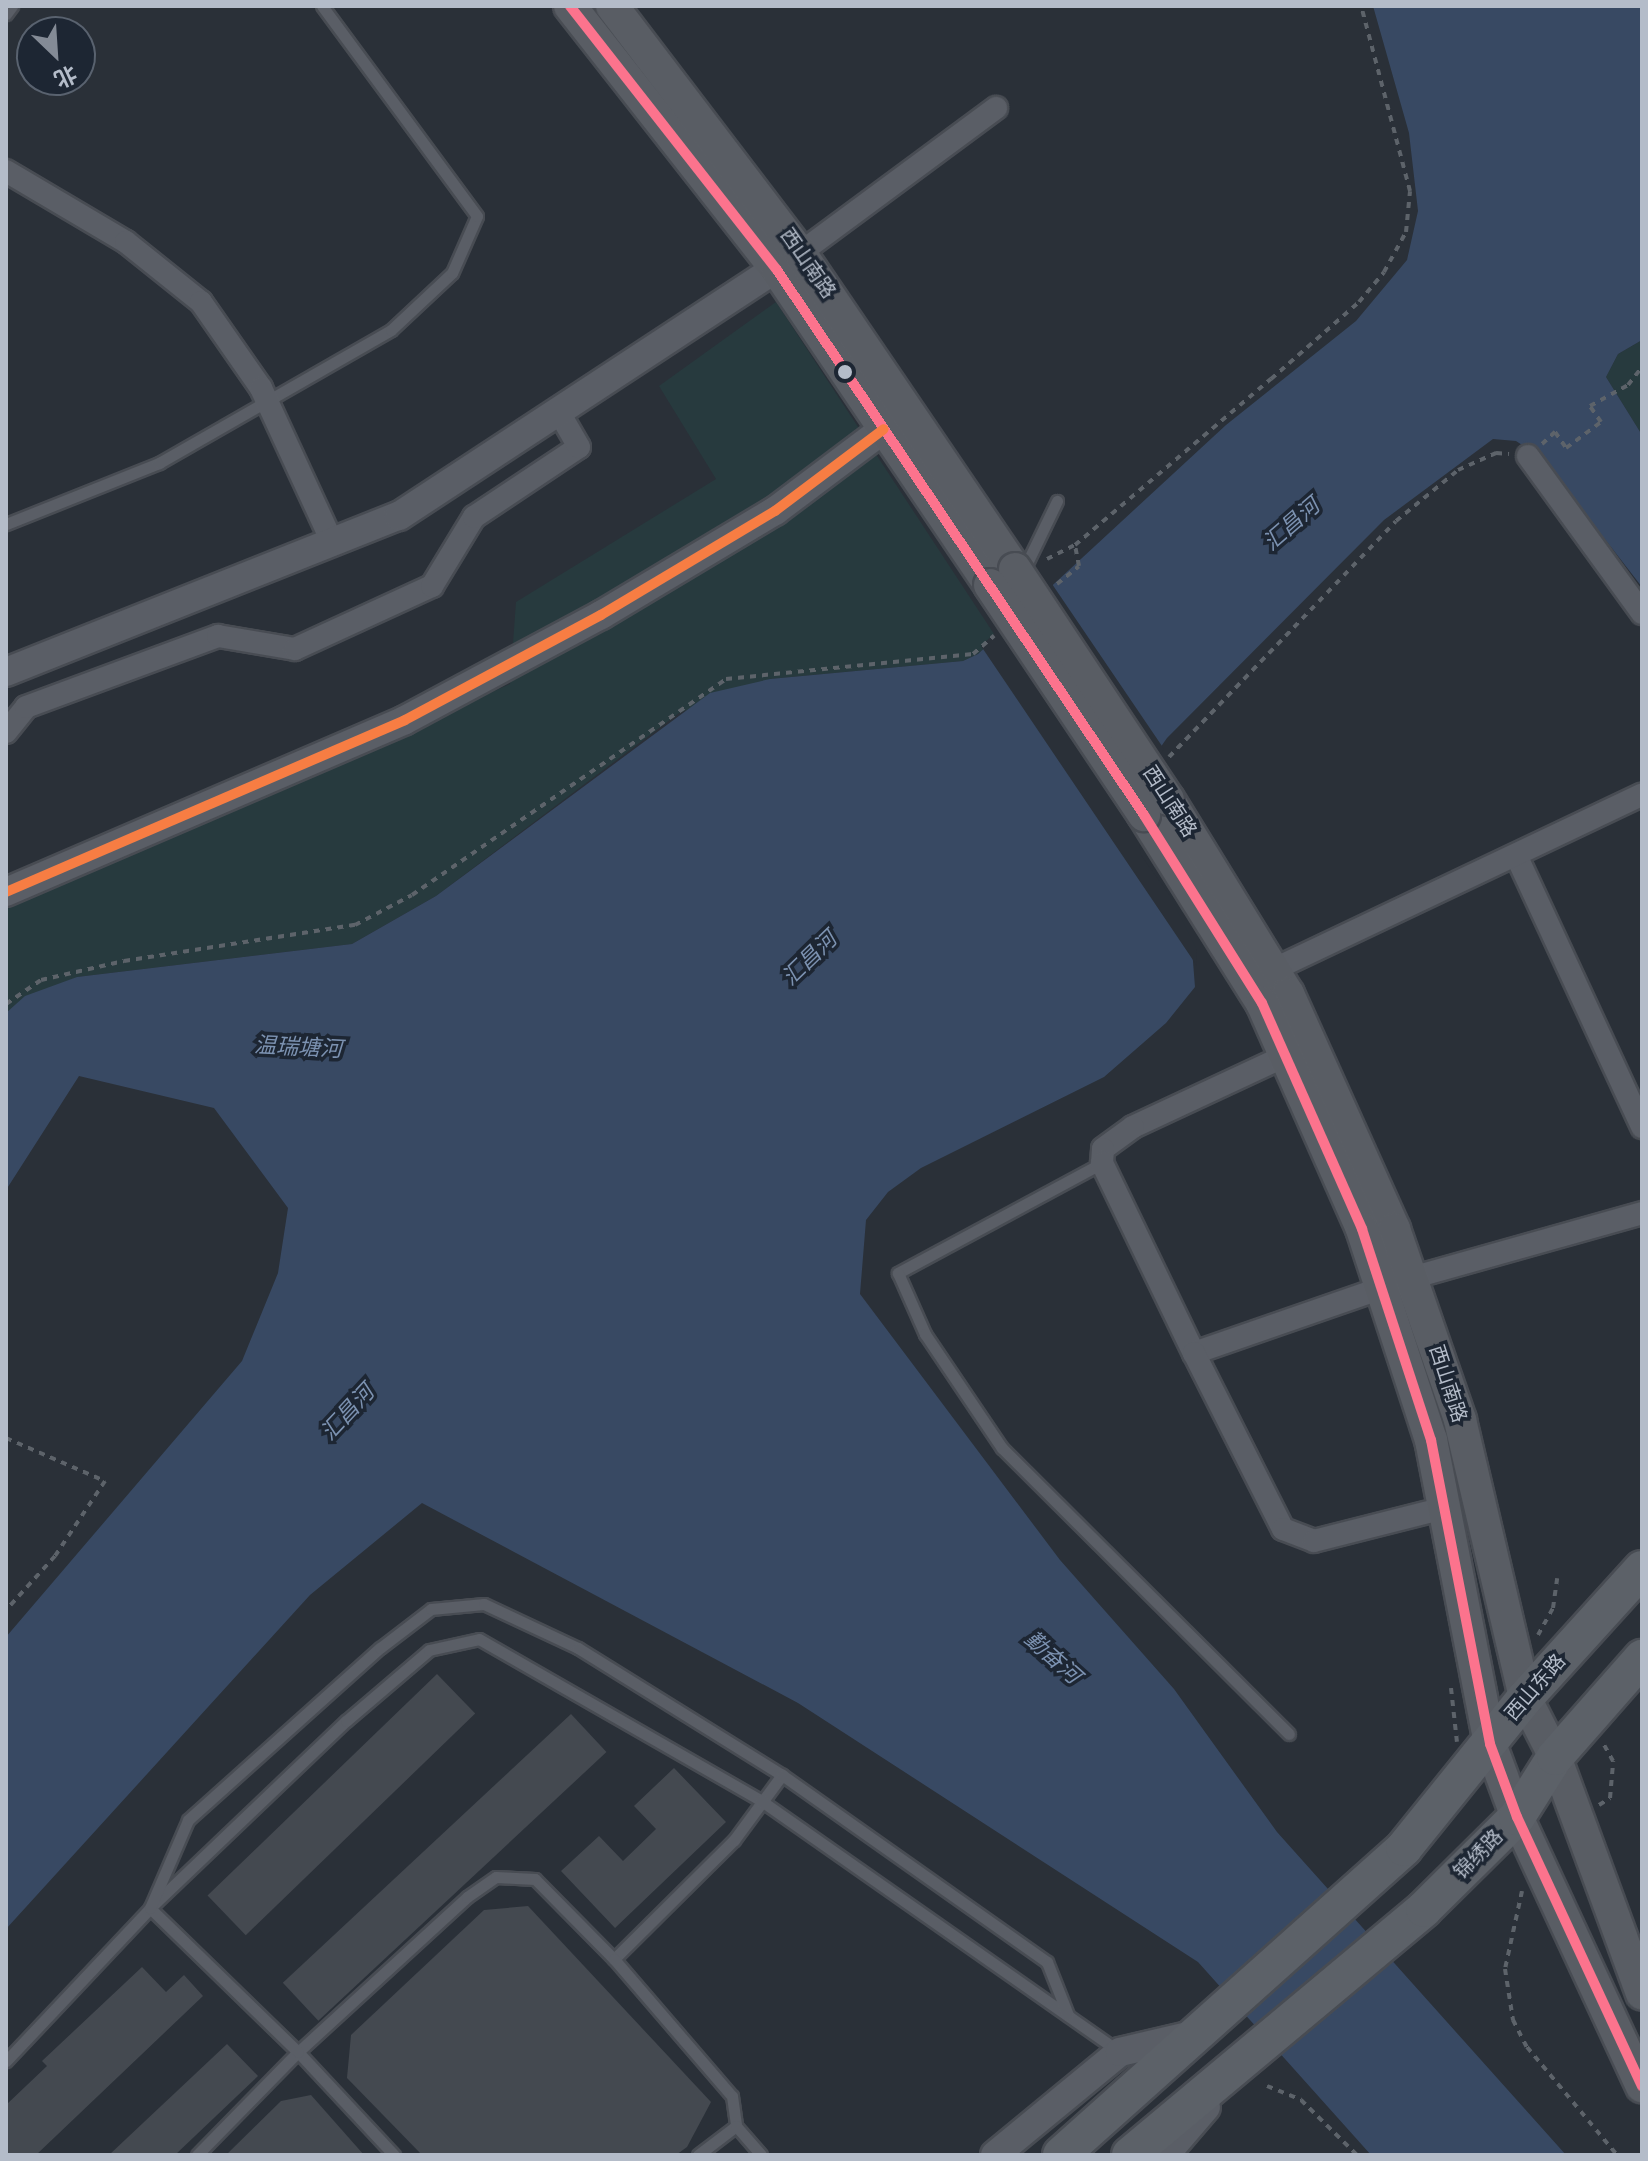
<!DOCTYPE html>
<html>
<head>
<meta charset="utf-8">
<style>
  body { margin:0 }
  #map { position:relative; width:1648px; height:2161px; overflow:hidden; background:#2a3038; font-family:"Varela Round","Noto Sans SC",sans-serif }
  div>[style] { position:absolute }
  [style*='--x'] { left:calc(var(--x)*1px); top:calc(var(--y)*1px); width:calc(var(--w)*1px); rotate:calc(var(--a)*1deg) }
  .green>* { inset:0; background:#273a3e }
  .water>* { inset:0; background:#384963 }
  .pier>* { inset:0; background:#2a3038 }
  .building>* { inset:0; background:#444950; transform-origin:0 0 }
  .path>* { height:4px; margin-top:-2px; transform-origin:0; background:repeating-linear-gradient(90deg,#5d636a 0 6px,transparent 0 12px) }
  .roads { filter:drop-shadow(2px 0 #484c53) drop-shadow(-2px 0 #484c53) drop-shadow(0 2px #484c53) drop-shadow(0 -2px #484c53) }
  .service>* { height:11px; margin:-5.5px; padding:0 5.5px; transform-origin:5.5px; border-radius:5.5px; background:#5a5e66 }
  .minor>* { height:22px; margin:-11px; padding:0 11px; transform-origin:11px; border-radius:11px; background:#5a5e66 }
  .tertiary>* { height:28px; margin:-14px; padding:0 14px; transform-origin:14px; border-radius:14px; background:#5a5e66 }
  .secondary>* { height:32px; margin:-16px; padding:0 16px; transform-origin:16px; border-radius:16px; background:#595d64 }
  .primary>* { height:36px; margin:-18px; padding:0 18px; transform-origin:18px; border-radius:18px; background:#5c6168 }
  .bridges { filter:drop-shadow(2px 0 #484c53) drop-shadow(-2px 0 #484c53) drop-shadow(0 2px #484c53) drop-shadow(0 -2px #484c53) }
  .secondary-bridge>* { height:32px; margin:-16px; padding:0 16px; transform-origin:16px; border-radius:16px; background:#595d64 }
  .bus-1>* { height:10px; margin:-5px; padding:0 5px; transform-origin:5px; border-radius:5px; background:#fc738d }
  .bus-2>* { height:10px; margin:-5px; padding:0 5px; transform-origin:5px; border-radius:5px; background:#f77d43 }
  .dots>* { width:22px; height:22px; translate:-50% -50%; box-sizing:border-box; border:4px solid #1d2633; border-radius:50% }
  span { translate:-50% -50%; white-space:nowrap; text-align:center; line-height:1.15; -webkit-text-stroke:7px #1d2633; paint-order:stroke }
  .street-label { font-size:20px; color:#b4bcc9 }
  .water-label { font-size:22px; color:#7c92b1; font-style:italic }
  .frame { position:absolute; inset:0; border:8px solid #b4bcc9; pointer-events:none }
  .north { position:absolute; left:16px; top:16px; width:80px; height:80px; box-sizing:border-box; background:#1d2633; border:2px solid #59626f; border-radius:50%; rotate:155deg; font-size:22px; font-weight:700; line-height:32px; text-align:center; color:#b4bcc9 }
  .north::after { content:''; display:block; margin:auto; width:28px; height:36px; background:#848b96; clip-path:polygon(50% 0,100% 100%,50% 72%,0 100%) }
</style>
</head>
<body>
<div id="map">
  <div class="green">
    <div style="clip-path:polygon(776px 302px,996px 637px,978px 654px,963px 661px,770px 679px,679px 713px,436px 896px,352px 944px,77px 977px,6px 1013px,6px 908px,510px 684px,516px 602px,716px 479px,659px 386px)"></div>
    <div style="clip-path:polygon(1642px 340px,1642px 435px,1606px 377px,1618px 354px)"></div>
  </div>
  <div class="water">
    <div style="clip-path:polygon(1373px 6px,1642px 6px,1642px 340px,1618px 354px,1606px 377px,1642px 435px,1642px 587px,1542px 458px,1516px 441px,1493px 439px,1384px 520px,1167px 738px,1139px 778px,1137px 856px,1192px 949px,1195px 987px,1166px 1023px,1104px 1077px,921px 1168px,888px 1192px,866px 1220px,860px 1294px,1060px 1560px,1174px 1689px,1277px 1832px,1566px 2155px,1371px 2155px,1198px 1962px,798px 1703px,422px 1503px,310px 1595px,6px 1929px,6px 1637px,242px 1361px,278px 1273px,288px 1208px,214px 1108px,79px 1076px,6px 1190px,6px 1013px,25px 996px,77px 977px,352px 944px,436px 896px,710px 693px,770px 679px,963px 661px,978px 654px,1226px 425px,1356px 321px,1407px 260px,1418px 211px,1409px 133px)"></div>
  </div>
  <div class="pier">
    <div style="clip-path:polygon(1050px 581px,1164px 749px,1142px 780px,1134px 811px,1141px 855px,1170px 896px,1196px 948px,1197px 966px,981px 646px)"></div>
  </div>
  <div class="building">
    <div style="left:437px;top:1674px;width:55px;height:319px;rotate:46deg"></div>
    <div style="left:571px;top:1714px;width:52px;height:394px;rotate:47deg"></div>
    <div style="clip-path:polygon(674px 1768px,726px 1822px,615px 1928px,561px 1871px,599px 1836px,623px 1861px,656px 1829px,634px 1806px)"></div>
    <div style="clip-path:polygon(528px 1906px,711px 2102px,687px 2147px,676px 2155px,422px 2155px,347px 2078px,351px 2035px,484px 1910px)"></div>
    <div style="clip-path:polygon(142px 1967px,166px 1992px,184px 1975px,203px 1996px,36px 2155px,6px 2155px,6px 2105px,47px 2066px,42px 2061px)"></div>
    <div style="clip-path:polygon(227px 2044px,258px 2076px,175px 2155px,109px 2155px)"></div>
    <div style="clip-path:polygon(311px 2095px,364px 2155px,226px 2155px,281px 2101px)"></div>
  </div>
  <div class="path">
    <div style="--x:1542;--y:444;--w:18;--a:-43"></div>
    <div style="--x:1555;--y:432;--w:19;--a:55"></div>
    <div style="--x:1566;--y:448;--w:44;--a:-36.6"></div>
    <div style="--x:1601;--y:422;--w:19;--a:-125"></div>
    <div style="--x:1590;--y:406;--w:43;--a:-28.9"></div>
    <div style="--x:1628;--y:385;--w:23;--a:-52"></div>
    <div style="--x:1047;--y:559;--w:31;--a:-27"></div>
    <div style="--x:1075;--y:545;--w:257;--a:-40.3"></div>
    <div style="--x:1271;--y:379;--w:117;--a:-41.2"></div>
    <div style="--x:1359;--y:302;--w:39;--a:-50"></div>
    <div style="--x:1384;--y:272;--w:46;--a:-61.2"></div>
    <div style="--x:1406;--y:232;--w:41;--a:-84.4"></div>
    <div style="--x:1410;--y:191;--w:191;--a:-104.8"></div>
    <div style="--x:1057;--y:584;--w:28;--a:-39"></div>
    <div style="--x:1079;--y:566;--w:21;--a:-101"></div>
    <div style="--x:1169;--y:757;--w:327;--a:-46.1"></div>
    <div style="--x:1396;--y:521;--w:80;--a:-39.4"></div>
    <div style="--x:1458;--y:470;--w:42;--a:-24.1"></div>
    <div style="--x:1496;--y:453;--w:13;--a:4"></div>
    <div style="--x:6;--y:1004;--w:42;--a:-34.4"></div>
    <div style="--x:41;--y:980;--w:85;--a:-12.9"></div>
    <div style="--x:124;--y:961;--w:234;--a:-8.9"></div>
    <div style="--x:355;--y:925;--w:64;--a:-27.8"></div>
    <div style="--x:412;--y:895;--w:381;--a:-34.5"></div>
    <div style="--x:726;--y:679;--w:248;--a:-5.8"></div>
    <div style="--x:973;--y:654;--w:28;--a:-41"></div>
    <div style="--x:6;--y:1438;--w:108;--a:23.5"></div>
    <div style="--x:105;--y:1481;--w:90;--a:123.7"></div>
    <div style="--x:55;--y:1556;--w:73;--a:132.2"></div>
    <div style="--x:1538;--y:1635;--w:31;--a:-61"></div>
    <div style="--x:1553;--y:1608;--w:30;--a:-82"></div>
    <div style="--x:1451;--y:1688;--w:54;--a:83.7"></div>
    <div style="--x:1599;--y:1805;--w:13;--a:-32"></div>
    <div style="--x:1610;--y:1798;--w:37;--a:-85"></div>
    <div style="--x:1613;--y:1761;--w:21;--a:-119"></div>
    <div style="--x:1522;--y:1891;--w:80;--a:102.3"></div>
    <div style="--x:1505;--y:1969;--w:52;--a:81.1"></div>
    <div style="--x:1513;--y:2020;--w:30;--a:63"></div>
    <div style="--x:1527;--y:2047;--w:141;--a:50.2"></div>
    <div style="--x:1267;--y:2086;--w:37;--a:22"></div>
    <div style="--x:1301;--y:2100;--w:78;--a:44.5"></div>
  </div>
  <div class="roads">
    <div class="service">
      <div style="--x:6;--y:14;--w:10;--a:-53"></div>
      <div style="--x:6;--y:524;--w:165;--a:-21.7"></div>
      <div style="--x:159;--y:463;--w:267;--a:-29.8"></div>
      <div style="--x:391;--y:330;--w:83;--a:-43.1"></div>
      <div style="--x:452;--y:273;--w:62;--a:-66.3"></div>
      <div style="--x:477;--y:216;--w:261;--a:-126.4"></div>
      <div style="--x:1018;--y:567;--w:10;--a:-24"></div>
      <div style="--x:1027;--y:563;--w:69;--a:-64.2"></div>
      <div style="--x:1102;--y:1163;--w:232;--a:151.7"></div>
      <div style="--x:898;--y:1273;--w:67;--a:66.1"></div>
      <div style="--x:925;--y:1334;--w:138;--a:56"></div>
      <div style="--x:1002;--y:1448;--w:405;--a:44.9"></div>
      <div style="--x:614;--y:1959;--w:169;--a:-44.8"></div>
      <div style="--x:734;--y:1840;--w:81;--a:-53.6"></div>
      <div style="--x:6;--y:2061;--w:210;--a:-46.7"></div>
      <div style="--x:150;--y:1908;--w:271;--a:-43.7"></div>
      <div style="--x:346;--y:1721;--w:109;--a:-40.5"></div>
      <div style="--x:429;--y:1650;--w:51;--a:-12.4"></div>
      <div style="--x:479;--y:1639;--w:324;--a:29.8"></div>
      <div style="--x:760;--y:1800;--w:438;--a:35"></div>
      <div style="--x:197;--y:2155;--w:144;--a:-45.6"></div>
      <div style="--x:298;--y:2052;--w:229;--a:-42.5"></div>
      <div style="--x:467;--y:1897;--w:35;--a:-35"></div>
      <div style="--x:496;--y:1877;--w:39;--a:3"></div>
      <div style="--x:535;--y:1879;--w:112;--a:45.4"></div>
      <div style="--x:614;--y:1959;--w:181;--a:49.3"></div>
      <div style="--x:732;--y:2096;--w:30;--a:82"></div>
      <div style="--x:394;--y:2155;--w:141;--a:-133"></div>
      <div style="--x:298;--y:2052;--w:206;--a:-135.8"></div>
      <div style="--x:150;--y:1908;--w:96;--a:-66.6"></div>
      <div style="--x:188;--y:1820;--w:258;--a:-41.9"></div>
      <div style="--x:380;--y:1648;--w:64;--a:-37.4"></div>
      <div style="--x:431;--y:1609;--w:53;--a:-5.4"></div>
      <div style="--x:484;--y:1604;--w:104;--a:25.1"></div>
      <div style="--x:578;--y:1648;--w:240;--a:31.9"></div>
      <div style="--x:782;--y:1775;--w:324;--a:35.2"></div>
      <div style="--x:1047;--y:1962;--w:57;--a:68.4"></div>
      <div style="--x:698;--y:2155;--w:48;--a:-37.3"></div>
      <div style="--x:736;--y:2126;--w:38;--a:49"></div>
    </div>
    <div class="minor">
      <div style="--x:6;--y:171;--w:139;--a:30.6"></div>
      <div style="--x:126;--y:242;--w:96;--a:38.7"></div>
      <div style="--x:201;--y:302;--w:105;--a:55.1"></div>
      <div style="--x:261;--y:388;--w:172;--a:65.2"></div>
      <div style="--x:800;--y:253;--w:244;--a:-36.5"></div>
      <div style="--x:1528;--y:456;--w:194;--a:54"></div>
      <div style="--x:6;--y:732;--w:32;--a:-51"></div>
      <div style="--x:26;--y:707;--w:205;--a:-20.3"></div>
      <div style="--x:218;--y:636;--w:78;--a:9.6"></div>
      <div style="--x:295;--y:649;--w:151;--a:-24.7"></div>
      <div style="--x:432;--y:586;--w:81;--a:-58.7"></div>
      <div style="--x:474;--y:517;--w:126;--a:-33.7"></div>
      <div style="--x:579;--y:447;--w:39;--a:-120"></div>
      <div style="--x:1516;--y:855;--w:300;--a:65.1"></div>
      <div style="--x:1260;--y:976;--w:423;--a:-25.4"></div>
      <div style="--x:1285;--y:1056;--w:168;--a:155"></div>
      <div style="--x:1133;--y:1127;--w:37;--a:144"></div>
      <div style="--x:1103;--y:1149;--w:14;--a:94"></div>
      <div style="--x:1102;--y:1163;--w:211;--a:64.2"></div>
      <div style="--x:1194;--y:1353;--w:230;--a:-19.1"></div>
      <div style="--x:1411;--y:1278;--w:240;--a:-15.7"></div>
      <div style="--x:1194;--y:1353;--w:197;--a:63.2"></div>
      <div style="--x:1283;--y:1529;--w:33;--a:21"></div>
      <div style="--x:1314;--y:1541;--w:134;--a:-14.2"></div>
    </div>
    <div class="tertiary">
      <div style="--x:6;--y:672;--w:423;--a:-21.7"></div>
      <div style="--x:399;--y:516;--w:472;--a:-33.3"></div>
      <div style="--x:6;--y:892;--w:434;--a:-23.3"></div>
      <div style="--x:405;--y:720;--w:222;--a:-28.2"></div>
      <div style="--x:601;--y:615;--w:203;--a:-30.9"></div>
      <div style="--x:775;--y:511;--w:136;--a:-37"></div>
      <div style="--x:995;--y:2155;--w:162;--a:-39.5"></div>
      <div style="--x:1120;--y:2052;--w:79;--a:-13.2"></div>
      <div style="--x:1165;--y:2155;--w:63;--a:-49.5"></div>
    </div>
    <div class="secondary">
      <div style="--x:570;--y:6;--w:335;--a:51.9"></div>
      <div style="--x:777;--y:270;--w:380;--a:55.9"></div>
      <div style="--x:612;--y:6;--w:310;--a:52.7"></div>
      <div style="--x:800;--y:253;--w:382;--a:55.8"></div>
      <div style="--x:1168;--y:799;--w:229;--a:58.4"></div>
      <div style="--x:1288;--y:994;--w:258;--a:65.7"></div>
      <div style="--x:1394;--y:1229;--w:202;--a:70.9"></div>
      <div style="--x:1460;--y:1420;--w:285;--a:76.8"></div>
      <div style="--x:1525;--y:1698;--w:66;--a:63"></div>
      <div style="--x:1555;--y:1757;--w:252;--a:69.8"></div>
      <div style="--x:1144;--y:815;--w:222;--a:57.9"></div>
      <div style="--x:1262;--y:1003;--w:247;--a:66.1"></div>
      <div style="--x:1362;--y:1229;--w:222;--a:71.9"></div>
      <div style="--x:1431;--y:1440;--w:310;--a:79"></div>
      <div style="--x:1490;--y:1744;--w:78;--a:69.7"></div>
      <div style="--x:1517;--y:1817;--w:297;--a:65.1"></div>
    </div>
    <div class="primary">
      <div style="--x:1061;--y:2155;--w:460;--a:-41.8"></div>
      <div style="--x:1404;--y:1848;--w:193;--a:-51.1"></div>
      <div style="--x:1525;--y:1698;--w:174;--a:-47.8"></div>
      <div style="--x:1130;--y:2155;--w:383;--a:-39.9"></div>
      <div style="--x:1424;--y:1909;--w:131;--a:-44.7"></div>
      <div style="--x:1517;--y:1817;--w:71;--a:-57.7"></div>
      <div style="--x:1555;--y:1757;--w:132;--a:-48.7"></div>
    </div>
  </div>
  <div class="bridges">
    <div class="secondary-bridge">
      <div style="--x:1015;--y:569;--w:276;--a:56.4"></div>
      <div style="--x:990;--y:585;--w:277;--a:56.2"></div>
    </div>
  </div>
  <div class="bus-1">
    <div style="--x:570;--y:6;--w:335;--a:51.9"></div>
    <div style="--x:777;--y:270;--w:657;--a:56.04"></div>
    <div style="--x:1144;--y:815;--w:222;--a:57.9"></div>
    <div style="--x:1262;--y:1003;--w:247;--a:66.1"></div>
    <div style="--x:1362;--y:1229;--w:222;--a:71.9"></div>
    <div style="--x:1431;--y:1440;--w:310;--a:79"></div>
    <div style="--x:1490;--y:1744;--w:78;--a:69.7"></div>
    <div style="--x:1517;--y:1817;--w:297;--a:65.1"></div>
  </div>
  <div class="bus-2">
    <div style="--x:6;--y:892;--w:434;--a:-23.3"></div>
    <div style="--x:405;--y:720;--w:222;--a:-28.2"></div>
    <div style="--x:601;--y:615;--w:203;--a:-30.9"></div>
    <div style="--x:775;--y:511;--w:136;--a:-37"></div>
  </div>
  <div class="dots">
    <div style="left:845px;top:372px;background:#b4bcc9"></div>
  </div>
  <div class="street-label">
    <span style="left:807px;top:264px;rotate:55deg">西山南路</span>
    <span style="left:1169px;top:802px;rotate:57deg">西山南路</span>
    <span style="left:1447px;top:1384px;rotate:72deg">西山南路</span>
    <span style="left:1536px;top:1688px;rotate:-49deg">西山东路</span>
    <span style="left:1479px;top:1855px;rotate:-45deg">锦绣路</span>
  </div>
  <div class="water-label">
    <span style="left:1292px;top:525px;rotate:-41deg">汇昌河</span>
    <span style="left:810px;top:959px;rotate:-44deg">汇昌河</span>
    <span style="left:298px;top:1048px;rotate:3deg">温瑞塘河</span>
    <span style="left:348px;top:1413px;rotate:-47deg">汇昌河</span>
    <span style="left:1052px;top:1658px;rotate:42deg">勤奋河</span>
  </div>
  <div class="frame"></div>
  <div class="north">北</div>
</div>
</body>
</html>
